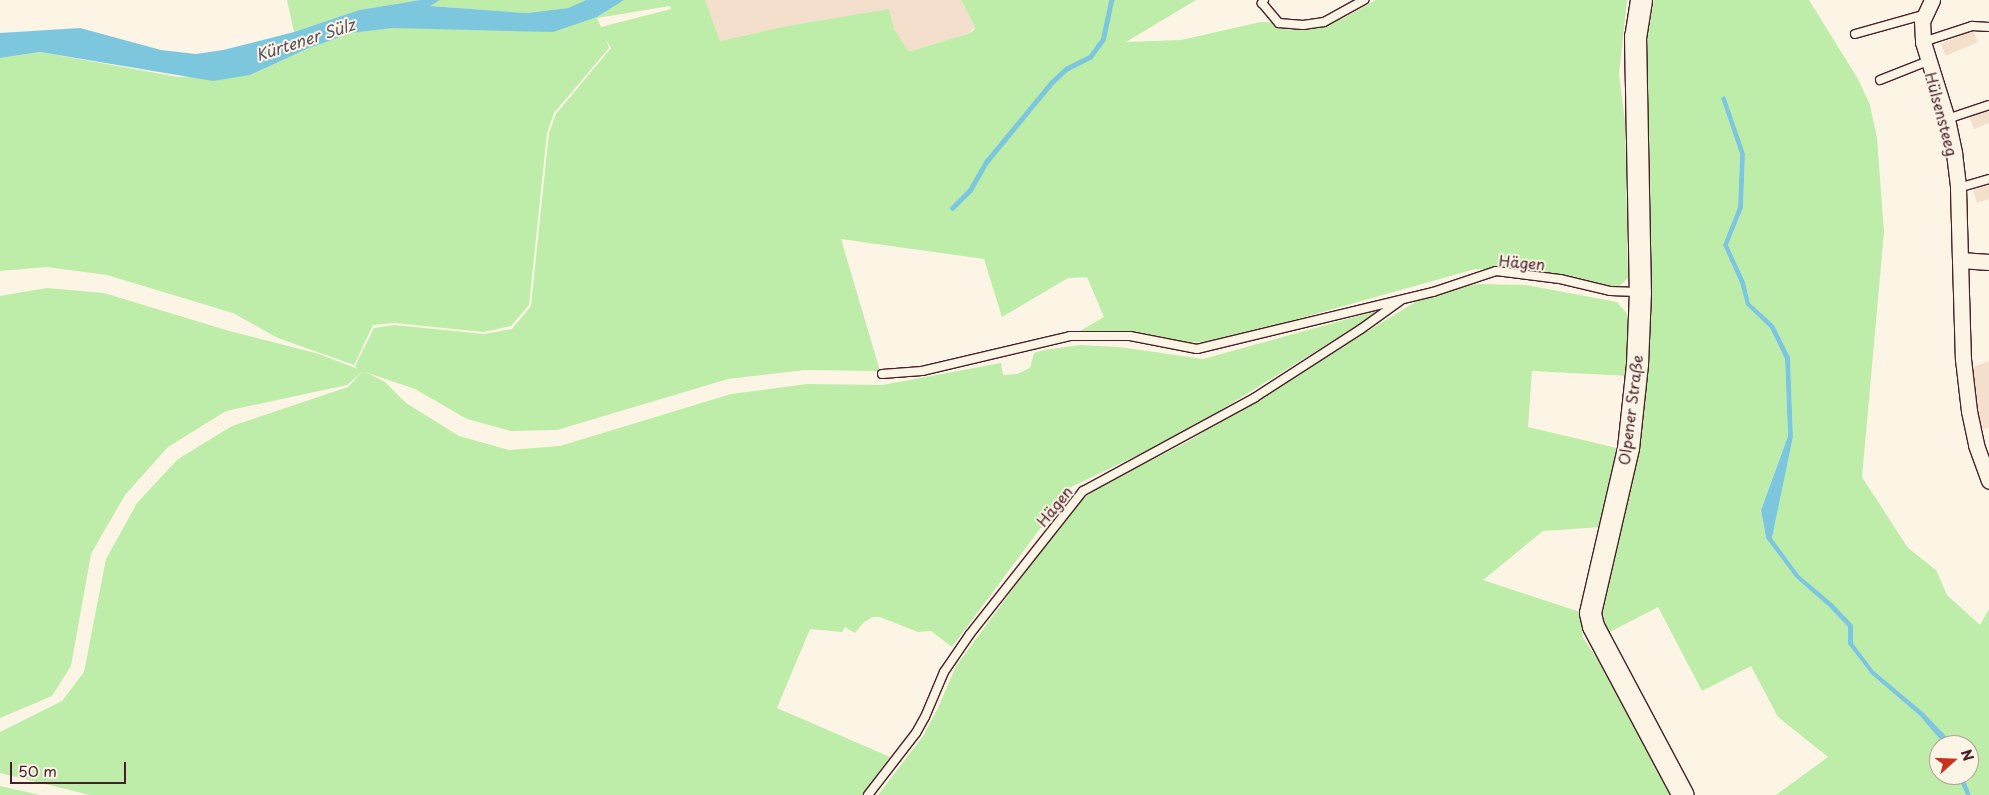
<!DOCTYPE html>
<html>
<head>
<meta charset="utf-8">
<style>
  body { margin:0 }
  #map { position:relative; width:1989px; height:795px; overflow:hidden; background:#fcf5e5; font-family:"Playpen Sans",sans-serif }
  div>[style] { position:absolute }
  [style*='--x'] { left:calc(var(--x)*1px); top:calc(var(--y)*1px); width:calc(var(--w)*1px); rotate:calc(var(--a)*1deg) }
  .built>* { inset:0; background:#f3dfcc; transform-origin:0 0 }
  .green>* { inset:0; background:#beeca9 }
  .water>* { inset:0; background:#7dc7de }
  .stream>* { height:4.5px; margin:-2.25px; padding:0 2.25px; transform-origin:2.25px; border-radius:2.25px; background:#7dc7de }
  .roads { filter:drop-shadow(1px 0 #4a1f2b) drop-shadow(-1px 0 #4a1f2b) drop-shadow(0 1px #4a1f2b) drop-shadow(0 -1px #4a1f2b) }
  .lane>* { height:8px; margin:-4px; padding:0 4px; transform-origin:4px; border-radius:4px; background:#fcf5e5 }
  .street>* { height:15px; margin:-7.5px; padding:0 7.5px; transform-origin:7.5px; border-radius:7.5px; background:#fcf5e5 }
  .secondary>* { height:21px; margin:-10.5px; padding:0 10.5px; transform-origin:10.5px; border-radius:10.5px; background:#fcf5e5 }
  span { translate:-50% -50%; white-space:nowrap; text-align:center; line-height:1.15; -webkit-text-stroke:4px #fcf5e5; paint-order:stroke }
  .street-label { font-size:15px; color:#4a1f2b }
  .water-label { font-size:16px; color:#595161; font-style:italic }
  .north { position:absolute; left:1929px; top:735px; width:50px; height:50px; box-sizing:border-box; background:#fcf5e5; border:1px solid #b59f9b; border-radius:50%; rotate:70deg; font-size:14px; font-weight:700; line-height:20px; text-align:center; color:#4a1f2b }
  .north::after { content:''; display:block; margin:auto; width:18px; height:22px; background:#c8321e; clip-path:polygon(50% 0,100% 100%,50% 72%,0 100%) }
  .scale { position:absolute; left:10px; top:762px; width:116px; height:22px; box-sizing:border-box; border:2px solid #4a1f2b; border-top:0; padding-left:6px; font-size:15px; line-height:18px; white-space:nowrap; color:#4a1f2b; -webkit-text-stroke:4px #fcf5e5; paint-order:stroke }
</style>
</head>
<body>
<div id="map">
  <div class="built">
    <div style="clip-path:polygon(705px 0,961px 0,975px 27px,968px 34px,911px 51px,908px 50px,894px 29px,889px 10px,787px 26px,720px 41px)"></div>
    <div style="left:1973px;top:30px;width:13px;height:35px;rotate:67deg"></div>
    <div style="clip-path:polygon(1989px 110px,1989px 123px,1974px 129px,1969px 116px)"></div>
    <div style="clip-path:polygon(1989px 185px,1989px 199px,1977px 203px,1973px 190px)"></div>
    <div style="clip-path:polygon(1989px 361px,1989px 428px,1981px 430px,1973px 367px)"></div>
  </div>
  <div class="green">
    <div style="clip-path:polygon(287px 0,420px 0,359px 10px,294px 32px)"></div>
    <div style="clip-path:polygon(440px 0,586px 0,568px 8px,527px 13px,429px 6px)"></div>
    <div style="clip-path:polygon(evenodd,624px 0,705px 0,720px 41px,787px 26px,889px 9px,894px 29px,908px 50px,911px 51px,968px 34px,974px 30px,975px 27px,961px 0,1196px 0,1126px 42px,1181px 40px,1261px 22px,1318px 24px,1342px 19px,1376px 0,1627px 0,1619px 74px,1625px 122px,1628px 278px,1617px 288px,1527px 270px,1475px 269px,1219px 341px,1183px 343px,1120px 333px,1080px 331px,1104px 317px,1087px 277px,1068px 278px,1002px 317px,984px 259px,841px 239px,880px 371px,805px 370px,728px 379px,557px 430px,511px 431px,467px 419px,415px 389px,365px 372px,385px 382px,406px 403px,459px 436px,509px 450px,560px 446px,731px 394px,807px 384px,882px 385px,1001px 363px,1003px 375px,1017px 374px,1030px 368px,1034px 353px,1044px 350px,1080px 345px,1119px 347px,1203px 359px,1384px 309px,1182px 434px,1071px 487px,952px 647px,931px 631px,918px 632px,880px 617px,873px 617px,864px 622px,855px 633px,845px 627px,842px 632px,810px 629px,777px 708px,890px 757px,862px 795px,90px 795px,0 773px,0 732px,62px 701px,84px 672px,106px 559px,137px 503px,178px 459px,232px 426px,348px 387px,362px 372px,347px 385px,226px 411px,168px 447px,125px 495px,91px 554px,71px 666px,52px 696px,0 718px,0 296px,47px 288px,104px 293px,226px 330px,319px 354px,358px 369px,355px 366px,374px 328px,394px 325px,484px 334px,512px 329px,531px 306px,549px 133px,556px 114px,611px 48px,606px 40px,609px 48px,554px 113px,547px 133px,529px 305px,511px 326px,484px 332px,394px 323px,373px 325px,354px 365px,278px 338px,233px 313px,107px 275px,47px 267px,0 271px,0 58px,40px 52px,178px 77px,250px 75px,309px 48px,352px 33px,392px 28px,597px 17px,624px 0,670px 6px,671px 9px,601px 27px,597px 18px,670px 6px)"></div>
    <div style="clip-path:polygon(1654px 0,1809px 0,1858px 79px,1870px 105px,1877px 138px,1884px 232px,1862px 477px,1908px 548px,1936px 570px,1947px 595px,1980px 625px,1989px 609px,1989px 795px,1971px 795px,1963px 775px,1969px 775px,1969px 745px,1950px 745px,1947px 737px,1923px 712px,1874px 671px,1853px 643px,1852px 625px,1832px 604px,1799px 575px,1772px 538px,1793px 437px,1790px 357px,1774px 325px,1750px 303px,1745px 282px,1728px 245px,1743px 208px,1745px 154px,1721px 98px,1740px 154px,1738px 207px,1723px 245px,1740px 283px,1746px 305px,1770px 328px,1785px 359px,1788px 436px,1761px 510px,1766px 538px,1796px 578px,1829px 607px,1848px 627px,1848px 644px,1871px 674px,1920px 716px,1943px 740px,1945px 745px,1939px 745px,1939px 775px,1957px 775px,1966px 795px,1776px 795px,1828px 757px,1778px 717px,1751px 666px,1702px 691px,1658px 607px,1606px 634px,1602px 606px,1636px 452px,1647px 376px,1649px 292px,1645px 76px,1646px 45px)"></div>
    <div style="clip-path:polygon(1476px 284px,1526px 285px,1617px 302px,1629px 316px,1630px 376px,1532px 371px,1528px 427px,1621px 449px,1600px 527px,1543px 531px,1483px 580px,1580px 612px,1583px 638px,1608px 674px,1671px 795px,878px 795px,923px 736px,938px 708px,956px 666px,1072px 509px,1096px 488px,1187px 442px,1420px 299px)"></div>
    <div style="clip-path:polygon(0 786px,40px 795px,0 795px)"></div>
  </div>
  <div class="water">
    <div style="clip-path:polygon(420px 0,440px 0,430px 6px,527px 13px,568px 8px,586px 0,624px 0,597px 17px,553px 32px,393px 28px,352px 33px,309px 48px,250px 75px,213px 81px,40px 52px,0 58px,0 33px,80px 28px,161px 50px,196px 54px,223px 50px,294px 32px,359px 10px)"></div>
    <div style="clip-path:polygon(1725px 96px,1745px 154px,1743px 208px,1728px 245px,1745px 282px,1750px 303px,1774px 325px,1790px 357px,1793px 437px,1772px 538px,1799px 575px,1833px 604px,1853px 625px,1853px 643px,1874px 671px,1923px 712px,1947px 737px,1950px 745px,1945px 745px,1920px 716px,1871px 674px,1848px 644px,1848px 627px,1829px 607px,1796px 578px,1766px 538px,1761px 510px,1788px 436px,1785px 359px,1770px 328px,1746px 305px,1740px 283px,1723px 245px,1738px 207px,1740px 154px,1721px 98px)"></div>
    <div style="clip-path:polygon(1957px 775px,1963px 775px,1971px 795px,1966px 795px)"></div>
  </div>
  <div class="stream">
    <div style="--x:952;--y:208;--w:25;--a:-45"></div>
    <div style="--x:970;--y:190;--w:34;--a:-60"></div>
    <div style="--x:987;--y:161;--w:101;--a:-50.6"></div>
    <div style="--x:1051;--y:83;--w:21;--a:-43"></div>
    <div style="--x:1066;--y:69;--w:27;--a:-27"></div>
    <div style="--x:1090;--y:57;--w:22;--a:-54"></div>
    <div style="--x:1103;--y:39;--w:40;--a:-78"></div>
  </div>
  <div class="roads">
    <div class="lane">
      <div style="--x:1264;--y:0;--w:4;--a:124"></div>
      <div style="--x:1262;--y:3;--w:26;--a:50"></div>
      <div style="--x:1279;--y:23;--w:24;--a:5"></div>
      <div style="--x:1303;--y:25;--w:21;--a:-8"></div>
      <div style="--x:1324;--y:22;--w:46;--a:-28.8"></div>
      <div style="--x:1855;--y:34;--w:71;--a:-15.6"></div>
      <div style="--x:1923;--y:42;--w:52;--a:-18.1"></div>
      <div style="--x:1972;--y:26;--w:17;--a:3"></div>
      <div style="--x:1880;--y:80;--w:52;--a:-21.6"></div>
      <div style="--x:1947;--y:119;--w:44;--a:-18.4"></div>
      <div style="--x:1958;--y:188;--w:32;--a:-16"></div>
      <div style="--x:882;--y:374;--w:40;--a:-4.3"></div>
      <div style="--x:922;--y:371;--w:152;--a:-13.3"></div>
      <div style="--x:1070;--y:336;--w:60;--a:0"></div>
      <div style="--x:1130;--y:336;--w:68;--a:11"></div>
      <div style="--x:1197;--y:349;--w:243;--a:-13.6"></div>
      <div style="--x:1433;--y:292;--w:66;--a:-18.4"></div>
      <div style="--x:1496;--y:271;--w:64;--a:7.1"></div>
      <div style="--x:1560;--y:279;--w:51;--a:13.5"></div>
      <div style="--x:1610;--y:291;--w:28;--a:2"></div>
      <div style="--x:868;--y:795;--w:78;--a:-52.3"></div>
      <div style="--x:916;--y:733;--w:18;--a:-61"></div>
      <div style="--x:925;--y:717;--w:49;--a:-67.1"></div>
      <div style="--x:944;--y:672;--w:46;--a:-55.6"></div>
      <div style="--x:970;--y:634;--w:182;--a:-51.7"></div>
      <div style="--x:1083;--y:491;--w:195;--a:-28.5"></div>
      <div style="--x:1254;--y:398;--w:127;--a:-32.8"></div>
      <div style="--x:1361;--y:329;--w:48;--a:-35.7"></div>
    </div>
    <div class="street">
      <div style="--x:1932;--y:0;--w:23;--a:115"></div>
      <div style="--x:1922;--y:21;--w:21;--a:87"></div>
      <div style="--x:1923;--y:42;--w:81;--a:72.7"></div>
      <div style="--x:1947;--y:119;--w:35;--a:78"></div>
      <div style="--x:1954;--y:153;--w:35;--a:83"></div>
      <div style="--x:1958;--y:188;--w:72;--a:88.4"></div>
      <div style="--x:1960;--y:260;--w:29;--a:4"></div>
      <div style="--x:1960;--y:260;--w:99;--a:88.3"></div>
      <div style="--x:1963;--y:359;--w:52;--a:83.4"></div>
      <div style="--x:1969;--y:411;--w:35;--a:78"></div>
      <div style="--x:1976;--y:445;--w:38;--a:70"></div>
    </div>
    <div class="secondary">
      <div style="--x:1641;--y:0;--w:36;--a:99"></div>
      <div style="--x:1635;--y:36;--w:256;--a:88.9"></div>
      <div style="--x:1640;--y:292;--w:72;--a:92.4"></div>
      <div style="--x:1637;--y:364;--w:84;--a:96.1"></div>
      <div style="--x:1628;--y:448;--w:169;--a:103"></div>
      <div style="--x:1590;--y:613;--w:13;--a:77"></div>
      <div style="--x:1593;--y:626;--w:191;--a:62"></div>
    </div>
  </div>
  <div class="street-label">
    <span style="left:1942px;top:114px;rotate:75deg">Hülsensteeg</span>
    <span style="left:1522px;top:262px;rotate:5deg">Hägen</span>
    <span style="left:1630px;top:410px;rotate:-83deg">Olpener Straße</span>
    <span style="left:1054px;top:506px;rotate:-51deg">Hägen</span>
  </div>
  <div class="water-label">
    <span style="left:305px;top:39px;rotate:-18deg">Kürtener Sülz</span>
  </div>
  <div class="north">N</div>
  <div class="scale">50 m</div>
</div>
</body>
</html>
